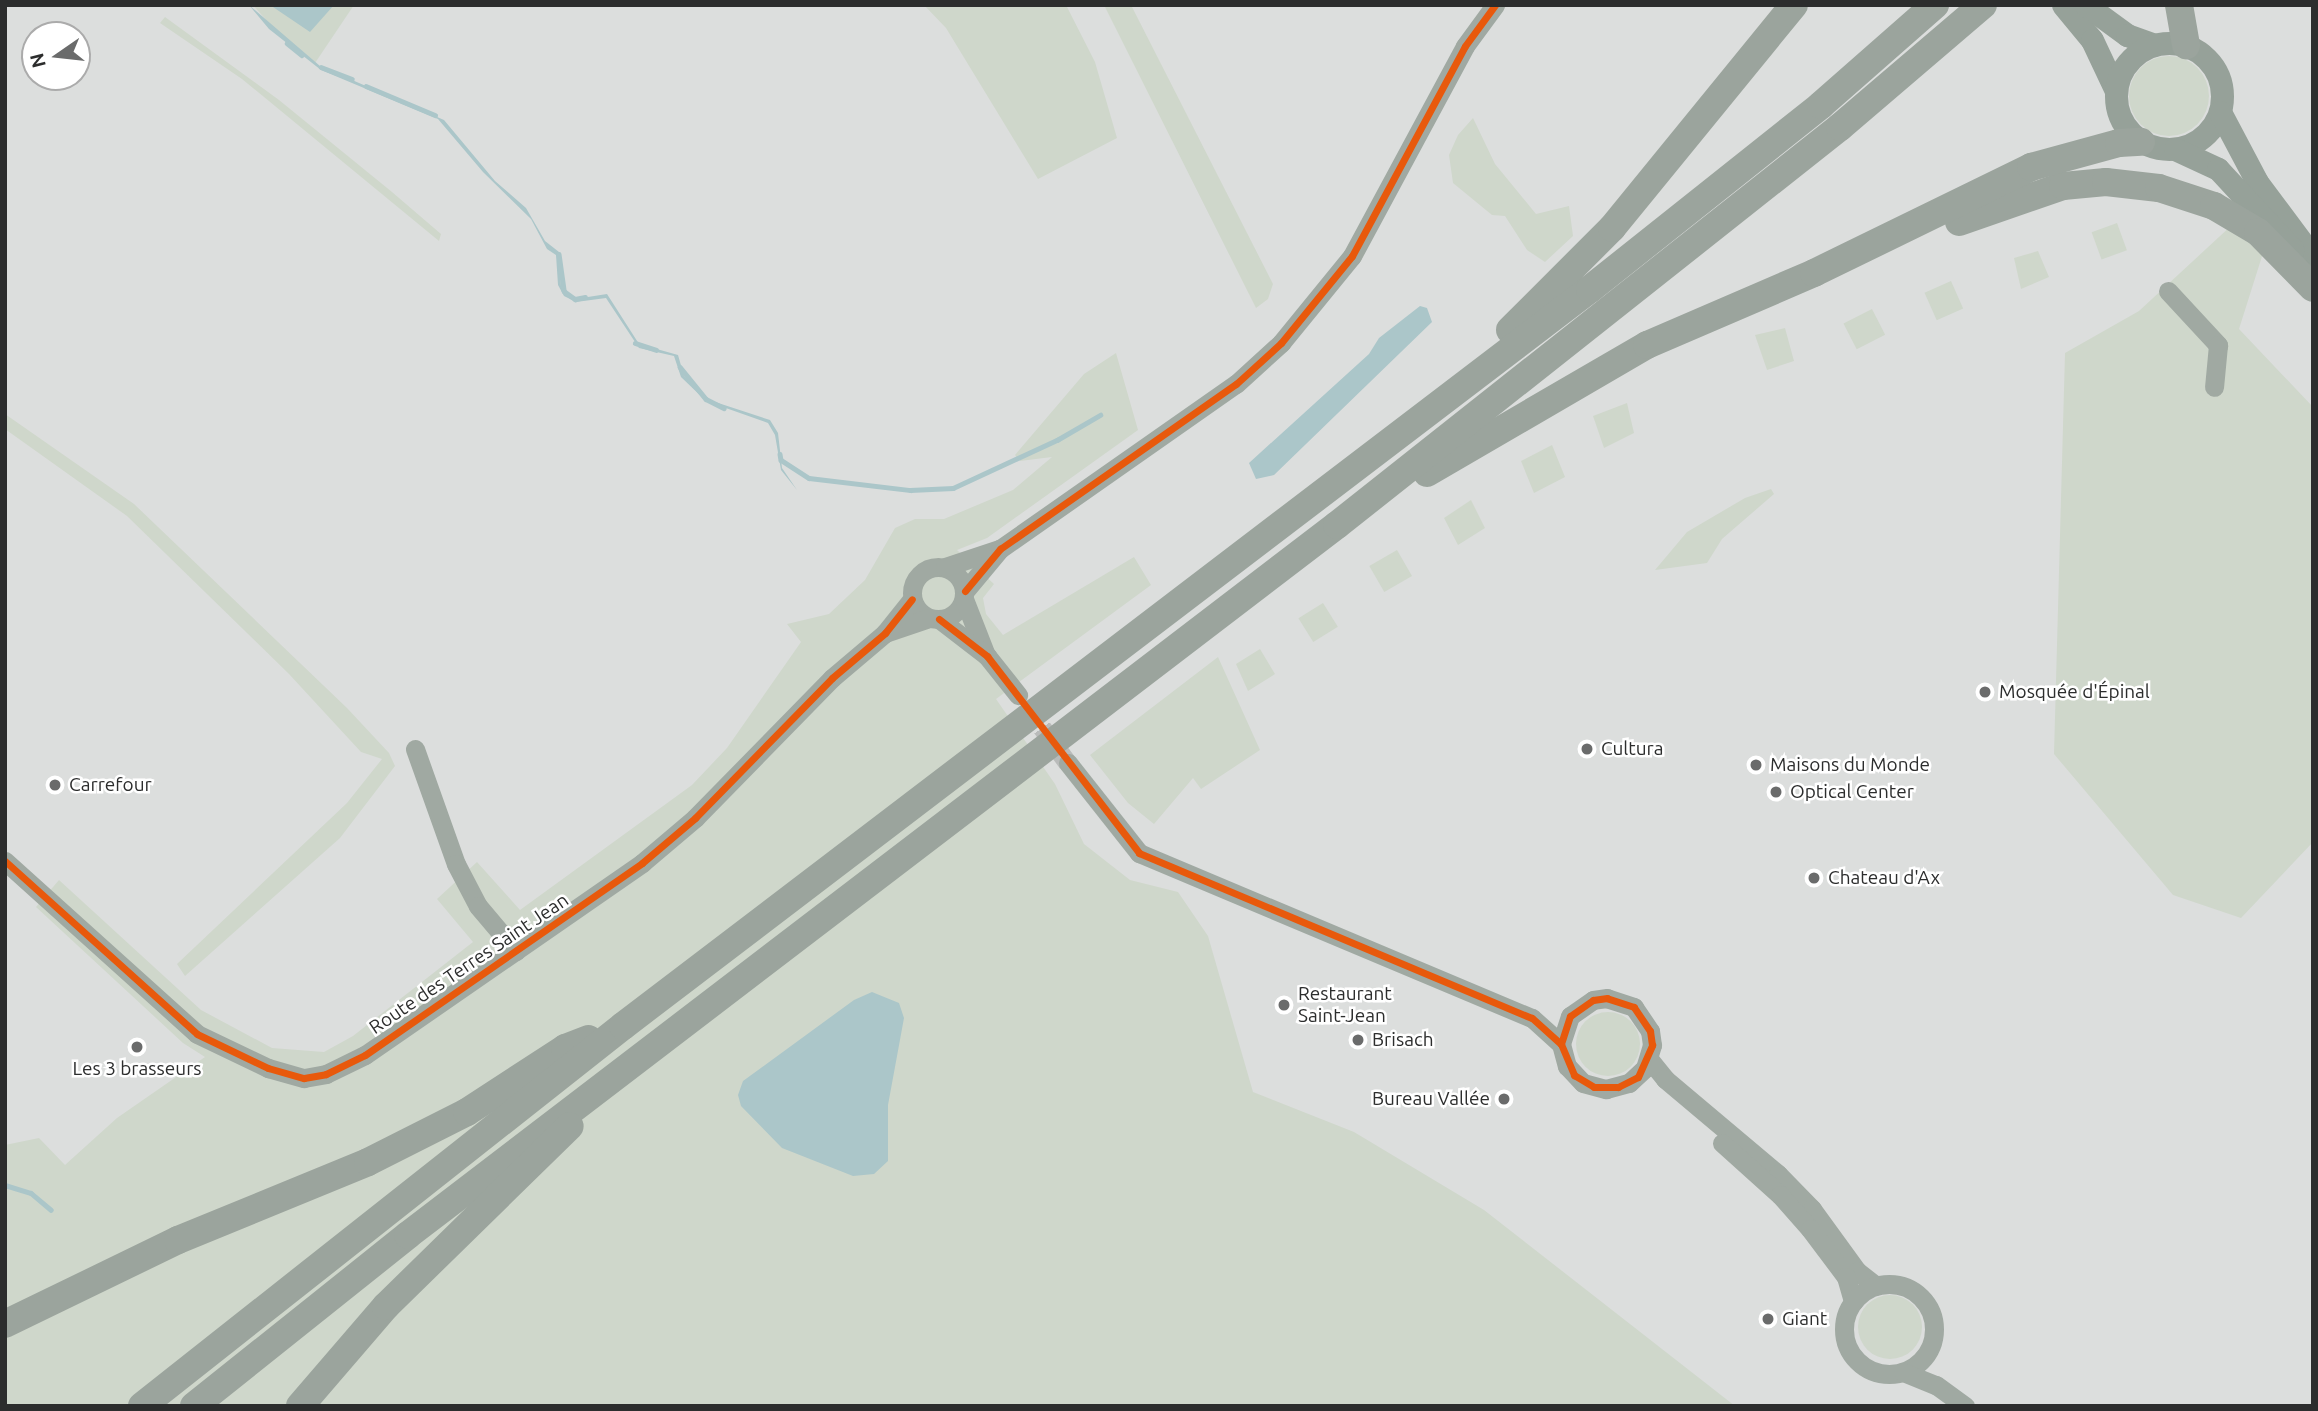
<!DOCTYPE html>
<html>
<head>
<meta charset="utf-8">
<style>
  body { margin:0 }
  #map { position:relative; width:2318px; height:1411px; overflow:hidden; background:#dcdedd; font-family:Ubuntu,sans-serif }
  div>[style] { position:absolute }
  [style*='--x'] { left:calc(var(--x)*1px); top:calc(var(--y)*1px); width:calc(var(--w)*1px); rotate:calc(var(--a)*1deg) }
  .green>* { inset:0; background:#cfd7cb; transform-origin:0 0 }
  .round { border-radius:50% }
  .water>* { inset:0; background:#abc6c9 }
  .stream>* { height:4.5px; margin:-2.25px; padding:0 2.25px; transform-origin:2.25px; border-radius:2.25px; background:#abc6c9 }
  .minor-tunnel>* { height:19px; margin-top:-9.5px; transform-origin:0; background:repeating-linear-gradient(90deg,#b9bbba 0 19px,transparent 0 29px) }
  .minor>* { height:19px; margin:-9.5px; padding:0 9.5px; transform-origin:9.5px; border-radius:9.5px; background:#a0a9a2 }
  .minor>.ring { margin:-9.5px; padding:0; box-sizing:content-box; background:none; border:19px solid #a0a9a2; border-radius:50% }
  .major>* { height:23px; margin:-11.5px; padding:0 11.5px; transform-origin:11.5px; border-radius:11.5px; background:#96a199 }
  .major>.ring { margin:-11.5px; padding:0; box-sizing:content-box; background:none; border:23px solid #96a199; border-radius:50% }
  .highway>* { height:28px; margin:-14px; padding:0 14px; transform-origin:14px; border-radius:14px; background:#9ba49d }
  .cycleway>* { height:7px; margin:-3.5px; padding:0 3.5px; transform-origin:3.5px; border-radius:3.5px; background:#e8590c }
  .dots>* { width:19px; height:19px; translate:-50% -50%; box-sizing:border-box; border:4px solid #fff; border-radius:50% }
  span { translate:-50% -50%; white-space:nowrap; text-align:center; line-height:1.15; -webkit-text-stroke:5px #fff; paint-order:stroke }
  .poi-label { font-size:19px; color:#2c2d2d }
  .left { translate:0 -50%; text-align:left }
  .right { translate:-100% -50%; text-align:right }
  .street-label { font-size:19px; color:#2c2d2d }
  .frame { position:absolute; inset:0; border:7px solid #2c2d2d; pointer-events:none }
  .north { position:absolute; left:21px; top:21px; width:70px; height:70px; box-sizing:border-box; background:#fff; border:2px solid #ababab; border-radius:50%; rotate:256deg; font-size:19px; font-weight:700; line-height:28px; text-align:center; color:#2c2d2d }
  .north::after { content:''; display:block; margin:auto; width:24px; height:32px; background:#6a6b6b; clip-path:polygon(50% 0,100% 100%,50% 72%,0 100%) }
</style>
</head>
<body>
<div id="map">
  <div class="green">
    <div style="clip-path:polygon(253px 5px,354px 5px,315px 63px,276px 31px)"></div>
    <div style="clip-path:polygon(924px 5px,1066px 5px,1095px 62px,1117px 138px,1038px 179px,946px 28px)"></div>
    <div style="clip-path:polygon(1104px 5px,1131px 5px,1273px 284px,1268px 299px,1256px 308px)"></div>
    <div style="clip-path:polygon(165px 17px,279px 100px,392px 192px,441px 234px,439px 241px,242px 79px,160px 23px)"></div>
    <div class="round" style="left:2129px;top:56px;width:80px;height:80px"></div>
    <div style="clip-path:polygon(1473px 118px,1495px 164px,1536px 214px,1569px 206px,1573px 236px,1545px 262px,1527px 250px,1505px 216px,1492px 215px,1453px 183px,1449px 155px,1458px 135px)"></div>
    <div style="left:2117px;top:223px;width:29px;height:27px;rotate:70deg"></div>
    <div style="clip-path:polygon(2233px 224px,2264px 250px,2239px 329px,2313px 407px,2313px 842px,2241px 918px,2173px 895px,2054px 754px,2065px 353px,2139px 311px)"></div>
    <div style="clip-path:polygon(2038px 251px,2049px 277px,2021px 289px,2014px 258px)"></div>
    <div style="left:1951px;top:281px;width:30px;height:29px;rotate:66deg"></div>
    <div style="left:1872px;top:309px;width:29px;height:32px;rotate:63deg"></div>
    <div style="clip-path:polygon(1785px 328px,1794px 361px,1767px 370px,1755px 335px)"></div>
    <div style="clip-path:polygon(1116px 353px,1138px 430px,987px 538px,957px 550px,994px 584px,983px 598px,986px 614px,1003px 635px,1134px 557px,1151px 585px,996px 699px,1055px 784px,1084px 844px,1130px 880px,1178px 892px,1208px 936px,1253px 1092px,1354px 1132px,1484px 1210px,1735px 1406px,5px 1406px,5px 1145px,39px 1138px,65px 1165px,117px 1118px,205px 1057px,183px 1043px,36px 907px,59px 880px,201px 1010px,272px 1048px,324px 1052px,353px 1036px,473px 942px,437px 899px,477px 862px,520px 910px,692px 785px,727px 748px,801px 642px,787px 624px,829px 614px,865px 580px,895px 528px,915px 519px,944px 519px,1013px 490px,1052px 457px,1020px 461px,1015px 455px,1084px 374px)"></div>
    <div style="clip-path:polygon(1627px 403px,1634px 433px,1604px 448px,1593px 416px)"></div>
    <div style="clip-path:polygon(5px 414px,134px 504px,347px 708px,389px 753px,395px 766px,340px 838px,185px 976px,177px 964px,347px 803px,382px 759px,361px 752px,289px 674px,127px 516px,5px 429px)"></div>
    <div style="clip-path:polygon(1552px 445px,1565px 477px,1534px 493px,1521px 461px)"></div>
    <div style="clip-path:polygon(1771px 489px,1774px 494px,1722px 539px,1707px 563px,1655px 570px,1687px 532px,1745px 498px)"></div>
    <div style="clip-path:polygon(1471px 500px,1485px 528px,1458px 545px,1444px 518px)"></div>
    <div style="left:1397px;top:550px;width:30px;height:32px;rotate:60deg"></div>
    <div style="left:1323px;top:603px;width:28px;height:29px;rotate:58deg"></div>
    <div style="clip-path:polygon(1260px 649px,1275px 674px,1248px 691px,1236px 664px)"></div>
    <div style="clip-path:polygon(1218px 657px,1260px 750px,1201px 789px,1193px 778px,1154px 824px,1128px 803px,1090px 755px)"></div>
    <div class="round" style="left:1576px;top:1012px;width:64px;height:64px"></div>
    <div class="round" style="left:1858px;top:1295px;width:64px;height:64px"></div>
  </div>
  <div class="water">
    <div style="clip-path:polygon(249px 5px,320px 66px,444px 120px,495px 181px,526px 208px,545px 241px,559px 252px,561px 286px,566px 295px,575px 299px,607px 294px,639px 344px,678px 355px,684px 376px,706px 399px,770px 420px,778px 433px,782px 468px,797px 490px,781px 470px,775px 435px,768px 423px,706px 401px,681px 377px,674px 356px,639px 348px,606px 298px,576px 302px,564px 296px,558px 285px,556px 255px,547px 249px,531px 219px,483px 172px,438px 119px,321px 70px,269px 29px)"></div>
    <div style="clip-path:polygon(270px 5px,334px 5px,310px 32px)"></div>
    <div style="clip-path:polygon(1420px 306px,1427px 308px,1432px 322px,1274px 475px,1256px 479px,1249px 463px,1369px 354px,1379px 338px)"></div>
    <div style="clip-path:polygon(872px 992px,899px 1003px,904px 1018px,888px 1105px,888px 1161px,874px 1174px,853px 1176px,782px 1148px,741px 1106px,738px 1095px,743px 1081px,854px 1000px)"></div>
  </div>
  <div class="stream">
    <div style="--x:287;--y:43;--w:19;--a:39"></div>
    <div style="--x:321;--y:67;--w:33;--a:21"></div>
    <div style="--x:366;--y:86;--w:75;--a:22.8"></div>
    <div style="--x:559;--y:254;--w:37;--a:82"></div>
    <div style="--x:564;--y:291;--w:14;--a:36"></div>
    <div style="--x:575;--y:299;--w:10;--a:-11"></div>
    <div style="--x:635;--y:343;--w:22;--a:18"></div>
    <div style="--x:680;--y:367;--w:41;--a:50.9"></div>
    <div style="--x:706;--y:399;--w:20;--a:27"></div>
    <div style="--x:780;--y:454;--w:6;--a:81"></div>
    <div style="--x:781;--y:460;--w:33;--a:33"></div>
    <div style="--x:809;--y:478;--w:102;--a:6.8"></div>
    <div style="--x:910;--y:490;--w:43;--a:-2.7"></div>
    <div style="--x:953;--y:488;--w:115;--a:-24.8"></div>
    <div style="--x:1057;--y:440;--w:50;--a:-30.2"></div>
    <div style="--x:5;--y:1185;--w:27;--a:17"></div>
    <div style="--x:31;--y:1193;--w:26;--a:40"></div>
  </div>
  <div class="minor-tunnel">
    <div style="--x:1025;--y:704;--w:73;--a:53.9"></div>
  </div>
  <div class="minor">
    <div style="--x:2168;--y:291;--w:74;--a:47.2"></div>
    <div style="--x:2218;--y:345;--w:42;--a:95.4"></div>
    <div class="ring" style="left:912px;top:567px;width:33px;height:33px"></div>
    <div style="--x:945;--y:567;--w:57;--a:-18.4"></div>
    <div style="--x:965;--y:591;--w:55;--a:-50.2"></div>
    <div style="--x:1000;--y:549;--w:288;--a:-35"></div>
    <div style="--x:1236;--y:384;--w:61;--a:-42.3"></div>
    <div style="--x:1281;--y:343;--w:112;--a:-50.8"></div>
    <div style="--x:1352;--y:256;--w:238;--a:-61.7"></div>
    <div style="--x:1465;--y:46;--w:51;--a:-53.8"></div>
    <div style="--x:964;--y:599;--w:60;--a:68.6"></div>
    <div style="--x:939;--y:619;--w:61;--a:37.6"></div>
    <div style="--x:987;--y:656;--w:50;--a:51.5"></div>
    <div style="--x:885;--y:633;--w:46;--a:-18.8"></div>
    <div style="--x:415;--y:749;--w:122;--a:70.4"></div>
    <div style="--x:456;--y:864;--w:47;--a:62.4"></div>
    <div style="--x:478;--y:906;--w:59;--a:49.8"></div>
    <div style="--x:1068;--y:763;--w:115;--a:51.7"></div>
    <div style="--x:1139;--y:853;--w:426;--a:22.8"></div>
    <div style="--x:1532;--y:1018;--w:39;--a:42"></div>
    <div style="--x:1561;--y:1044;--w:23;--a:75"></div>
    <div style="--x:1567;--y:1066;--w:23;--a:47"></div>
    <div style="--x:1583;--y:1083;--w:24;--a:15"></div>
    <div style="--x:1606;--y:1089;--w:24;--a:-15"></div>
    <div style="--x:1629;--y:1083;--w:22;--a:-43"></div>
    <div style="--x:1645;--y:1068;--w:24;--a:-73"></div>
    <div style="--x:1652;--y:1045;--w:14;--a:-98"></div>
    <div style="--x:1650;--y:1031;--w:29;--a:-124"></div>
    <div style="--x:1634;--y:1007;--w:28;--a:-162"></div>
    <div style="--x:1607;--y:998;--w:14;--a:172"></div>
    <div style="--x:1593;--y:1000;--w:28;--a:145"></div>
    <div style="--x:1570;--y:1016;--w:29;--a:108"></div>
    <div style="--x:5;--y:861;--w:258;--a:42"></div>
    <div style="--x:197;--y:1034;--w:79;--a:25.6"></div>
    <div style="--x:268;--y:1068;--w:37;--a:16"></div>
    <div style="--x:304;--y:1078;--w:22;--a:-10"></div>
    <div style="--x:326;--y:1074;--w:43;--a:-26"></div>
    <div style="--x:365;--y:1055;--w:337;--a:-34.7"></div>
    <div style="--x:642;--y:863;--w:70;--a:-40.3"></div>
    <div style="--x:695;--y:818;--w:196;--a:-45.6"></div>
    <div style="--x:832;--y:678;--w:70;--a:-40.3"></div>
    <div style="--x:885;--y:633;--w:43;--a:-51.5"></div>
    <div style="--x:1649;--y:1059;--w:26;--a:51"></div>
    <div style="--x:1665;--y:1079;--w:148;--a:40.1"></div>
    <div style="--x:1778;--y:1174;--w:49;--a:45.8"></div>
    <div style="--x:1812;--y:1209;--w:77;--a:54"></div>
    <div style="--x:1857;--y:1271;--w:24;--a:38"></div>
    <div style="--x:1722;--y:1143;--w:78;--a:41.9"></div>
    <div style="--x:1780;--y:1195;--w:45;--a:48.6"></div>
    <div style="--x:1810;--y:1229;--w:60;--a:53.1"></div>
    <div style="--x:1846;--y:1277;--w:26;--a:74"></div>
    <div class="ring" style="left:1844px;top:1284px;width:71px;height:71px"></div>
    <div style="--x:1903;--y:1372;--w:35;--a:22"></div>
    <div style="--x:1936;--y:1385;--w:36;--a:36"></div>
  </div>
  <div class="major">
    <div style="--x:2063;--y:5;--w:45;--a:50.4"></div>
    <div style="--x:2092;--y:40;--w:56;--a:64.8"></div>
    <div style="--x:2086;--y:5;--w:51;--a:36.2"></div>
    <div style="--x:2127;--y:35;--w:29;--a:20"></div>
    <div class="ring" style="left:2116px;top:43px;width:83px;height:83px"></div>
    <div style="--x:2220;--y:112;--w:79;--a:62.1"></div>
    <div style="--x:2257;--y:182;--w:94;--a:53.3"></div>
    <div style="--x:2175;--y:149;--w:47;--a:24.9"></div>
    <div style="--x:2218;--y:169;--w:110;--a:47.2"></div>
  </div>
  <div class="highway">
    <div style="--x:2179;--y:5;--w:41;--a:80.1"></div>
    <div style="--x:1959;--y:222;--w:110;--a:-19.1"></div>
    <div style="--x:2063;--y:186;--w:43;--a:-5.3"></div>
    <div style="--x:2106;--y:182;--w:53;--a:6.5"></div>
    <div style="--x:2159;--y:188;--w:58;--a:18.1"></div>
    <div style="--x:2214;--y:206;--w:51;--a:30.6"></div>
    <div style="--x:2258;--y:232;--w:78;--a:45.5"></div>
    <div style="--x:1510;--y:330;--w:144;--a:-45"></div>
    <div style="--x:1612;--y:228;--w:288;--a:-50.8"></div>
    <div style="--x:1427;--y:473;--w:255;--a:-30.2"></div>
    <div style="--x:1647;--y:345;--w:182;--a:-23.3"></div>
    <div style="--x:1814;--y:273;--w:242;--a:-26"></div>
    <div style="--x:2031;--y:167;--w:91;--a:-15.3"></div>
    <div style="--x:2119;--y:143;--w:22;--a:-3"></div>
    <div style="--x:5;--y:1324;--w:192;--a:-25.9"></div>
    <div style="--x:178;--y:1240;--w:205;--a:-22.3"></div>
    <div style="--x:368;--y:1162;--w:111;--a:-26.8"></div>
    <div style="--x:467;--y:1112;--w:117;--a:-33.1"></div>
    <div style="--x:565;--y:1048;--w:25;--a:-21"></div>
    <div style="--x:142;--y:1406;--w:613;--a:-38.31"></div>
    <div style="--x:623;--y:1026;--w:1216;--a:-37.31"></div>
    <div style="--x:1590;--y:289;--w:295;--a:-38.5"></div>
    <div style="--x:1821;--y:105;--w:152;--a:-41.3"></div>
    <div style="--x:194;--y:1406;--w:274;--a:-38.6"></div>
    <div style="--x:408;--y:1235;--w:1169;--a:-37.39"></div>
    <div style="--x:1337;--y:525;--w:641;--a:-38.35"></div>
    <div style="--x:1840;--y:127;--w:188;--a:-40.5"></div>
    <div style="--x:300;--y:1406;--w:132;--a:-49.3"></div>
    <div style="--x:386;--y:1306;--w:257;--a:-44.4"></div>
  </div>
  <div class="cycleway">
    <div style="--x:965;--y:591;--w:55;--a:-50.2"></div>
    <div style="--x:1000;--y:549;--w:288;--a:-35"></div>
    <div style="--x:1236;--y:384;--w:61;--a:-42.3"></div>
    <div style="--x:1281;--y:343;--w:112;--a:-50.8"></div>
    <div style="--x:1352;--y:256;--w:238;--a:-61.7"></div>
    <div style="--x:1465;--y:46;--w:51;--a:-53.8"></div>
    <div style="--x:939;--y:619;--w:61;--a:37.6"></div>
    <div style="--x:987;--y:656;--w:249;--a:52.3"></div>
    <div style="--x:1139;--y:853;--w:426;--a:22.8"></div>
    <div style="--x:1532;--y:1018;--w:39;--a:42"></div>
    <div style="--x:1561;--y:1044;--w:34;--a:67"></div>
    <div style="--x:1574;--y:1075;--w:23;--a:31"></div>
    <div style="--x:1594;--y:1087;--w:24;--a:0"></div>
    <div style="--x:1618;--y:1087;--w:22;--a:-27"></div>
    <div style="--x:1638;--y:1077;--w:35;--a:-66"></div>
    <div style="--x:1652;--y:1045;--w:14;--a:-98"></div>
    <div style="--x:1650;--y:1031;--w:29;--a:-124"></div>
    <div style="--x:1634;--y:1007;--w:28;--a:-162"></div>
    <div style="--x:1607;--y:998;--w:14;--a:172"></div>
    <div style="--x:1593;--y:1000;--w:28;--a:145"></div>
    <div style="--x:1570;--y:1016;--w:29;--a:108"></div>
    <div style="--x:5;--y:861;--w:258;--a:42"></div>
    <div style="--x:197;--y:1034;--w:79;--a:25.6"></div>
    <div style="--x:268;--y:1068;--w:37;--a:16"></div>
    <div style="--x:304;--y:1078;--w:22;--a:-10"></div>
    <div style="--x:326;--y:1074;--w:43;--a:-26"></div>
    <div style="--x:365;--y:1055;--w:337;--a:-34.7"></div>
    <div style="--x:642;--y:863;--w:70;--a:-40.3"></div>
    <div style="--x:695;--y:818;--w:196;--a:-45.6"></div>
    <div style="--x:832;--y:678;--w:70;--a:-40.3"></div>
    <div style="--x:885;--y:633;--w:43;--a:-51.5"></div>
  </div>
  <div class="dots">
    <div style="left:1985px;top:692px;background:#6a6b6b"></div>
    <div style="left:1587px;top:749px;background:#6a6b6b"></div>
    <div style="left:1756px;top:765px;background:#6a6b6b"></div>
    <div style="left:55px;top:785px;background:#6a6b6b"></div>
    <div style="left:1776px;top:792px;background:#6a6b6b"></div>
    <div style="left:1814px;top:878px;background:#6a6b6b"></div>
    <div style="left:1284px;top:1005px;background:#6a6b6b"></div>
    <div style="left:1358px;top:1040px;background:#6a6b6b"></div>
    <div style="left:137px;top:1047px;background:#6a6b6b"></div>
    <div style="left:1504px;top:1099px;background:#6a6b6b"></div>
    <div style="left:1768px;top:1319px;background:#6a6b6b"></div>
  </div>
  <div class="poi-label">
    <span class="left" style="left:1999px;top:692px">Mosquée d'Épinal</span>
    <span class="left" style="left:1601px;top:749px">Cultura</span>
    <span class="left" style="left:1770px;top:765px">Maisons du Monde</span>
    <span class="left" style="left:69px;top:785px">Carrefour</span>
    <span class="left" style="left:1790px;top:792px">Optical Center</span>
    <span class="left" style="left:1828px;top:878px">Chateau d'Ax</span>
    <span class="left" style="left:1298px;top:1005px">Restaurant<br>Saint-Jean</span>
    <span class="left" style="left:1372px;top:1040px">Brisach</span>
    <span style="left:137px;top:1069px">Les 3 brasseurs</span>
    <span class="right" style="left:1490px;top:1099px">Bureau Vallée</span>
    <span class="left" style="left:1782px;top:1319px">Giant</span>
  </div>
  <div class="street-label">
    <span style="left:469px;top:964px;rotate:-34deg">Route des Terres Saint Jean</span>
  </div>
  <div class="frame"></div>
  <div class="north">N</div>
</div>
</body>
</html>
